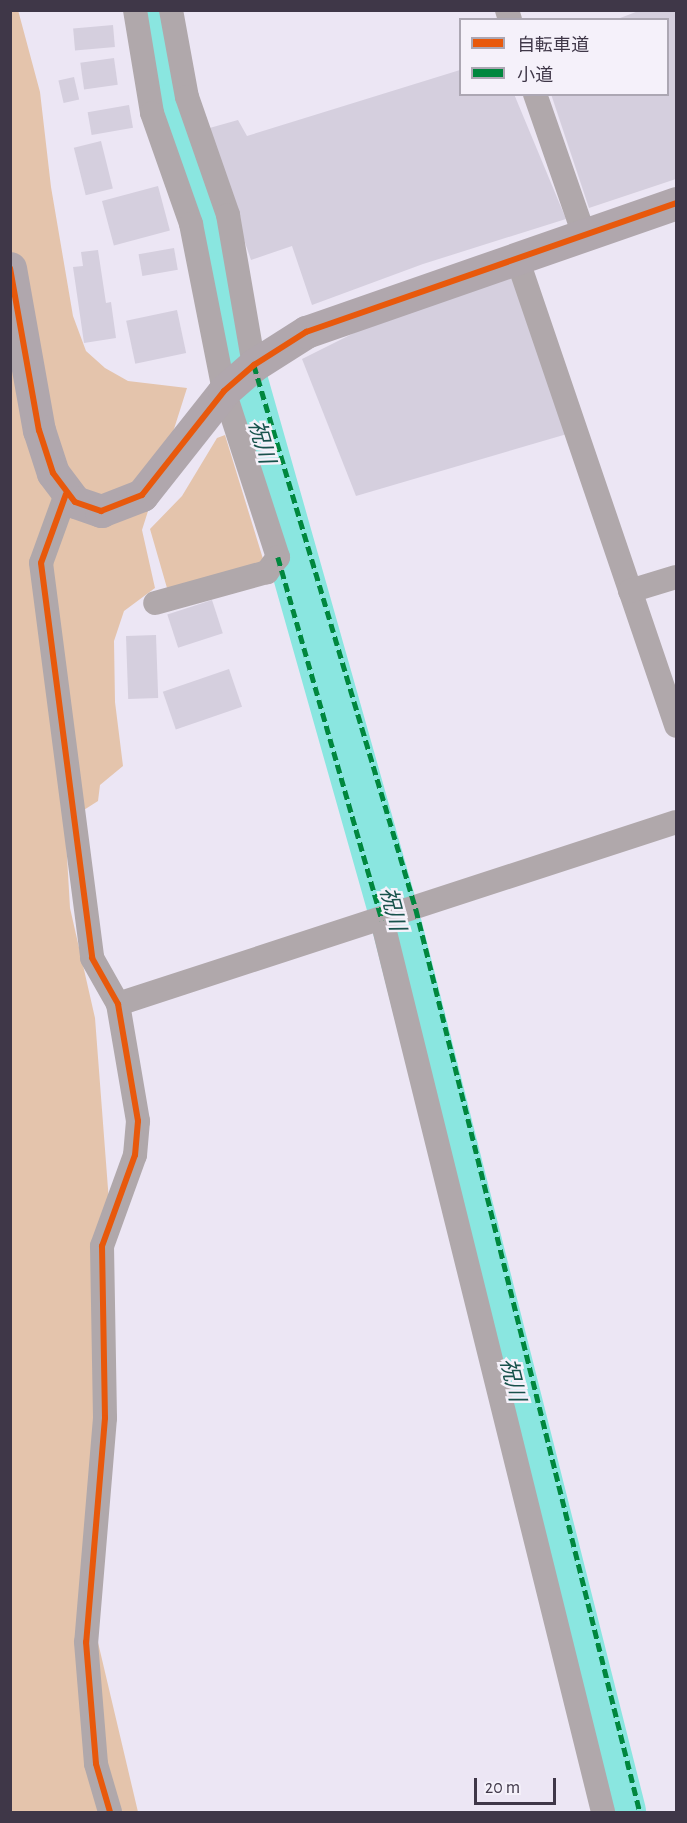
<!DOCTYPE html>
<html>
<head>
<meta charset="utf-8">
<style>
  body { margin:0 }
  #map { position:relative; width:687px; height:1823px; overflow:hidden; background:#ece6f4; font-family:"Alegreya Sans","Noto Sans JP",sans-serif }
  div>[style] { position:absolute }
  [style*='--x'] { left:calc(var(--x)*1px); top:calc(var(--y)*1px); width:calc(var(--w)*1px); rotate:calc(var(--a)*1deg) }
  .green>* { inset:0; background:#e4c4ac }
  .river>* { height:50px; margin:-25px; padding:0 25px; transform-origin:25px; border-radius:25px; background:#8ae6e0 }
  .building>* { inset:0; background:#d5cfde; transform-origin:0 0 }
  .street>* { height:24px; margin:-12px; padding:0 12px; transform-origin:12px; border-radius:12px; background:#b0a8ab }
  .secondary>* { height:33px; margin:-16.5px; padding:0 16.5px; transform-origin:16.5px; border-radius:16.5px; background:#b0a7ad }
  .quiet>* { height:4.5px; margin-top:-2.25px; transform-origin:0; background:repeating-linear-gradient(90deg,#00873e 0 9px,transparent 0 13.5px) }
  .cycleway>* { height:6px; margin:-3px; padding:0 3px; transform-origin:3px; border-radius:3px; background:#e8590c }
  span { translate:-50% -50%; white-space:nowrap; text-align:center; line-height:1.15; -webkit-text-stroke:5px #f5f1fa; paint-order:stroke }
  .water-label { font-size:22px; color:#18524c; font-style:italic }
  .frame { position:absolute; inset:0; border:12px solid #3f3748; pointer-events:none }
  .legend { position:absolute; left:459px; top:18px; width:210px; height:78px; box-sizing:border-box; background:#f5f1fa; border:2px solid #aca7b3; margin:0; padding:8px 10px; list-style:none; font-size:18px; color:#3f3748 }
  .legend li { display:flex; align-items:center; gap:12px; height:30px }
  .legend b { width:30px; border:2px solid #aca7b3 }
  .scale { position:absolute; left:474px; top:1778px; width:82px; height:27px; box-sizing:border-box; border:3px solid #3f3748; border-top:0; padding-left:8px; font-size:18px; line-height:21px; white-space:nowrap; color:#3f3748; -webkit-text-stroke:4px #f5f1fa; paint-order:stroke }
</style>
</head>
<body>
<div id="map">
  <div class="green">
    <div style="clip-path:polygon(18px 10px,40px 92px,51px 187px,73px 316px,86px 351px,105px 368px,128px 381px,187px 388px,142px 530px,155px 588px,124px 611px,114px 641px,115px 702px,123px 766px,100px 785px,98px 801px,65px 822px,70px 908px,95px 1018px,110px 1215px,88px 1600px,138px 1812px,11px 1812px,10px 11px)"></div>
    <div style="clip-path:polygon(225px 435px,267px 572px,167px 588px,150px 529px,182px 496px,217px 438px)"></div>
  </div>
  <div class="river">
    <div style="--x:155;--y:10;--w:100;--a:82"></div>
    <div style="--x:169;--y:109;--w:114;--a:69.5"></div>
    <div style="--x:209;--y:216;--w:63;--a:82.6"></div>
    <div style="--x:217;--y:278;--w:73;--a:76.5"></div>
    <div style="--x:234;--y:349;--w:587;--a:74.19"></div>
    <div style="--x:394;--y:914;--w:926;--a:75.81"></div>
  </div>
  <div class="building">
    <div style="clip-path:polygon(641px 10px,676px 10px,676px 179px,589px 208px,551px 94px,668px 94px,668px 20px,615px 20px)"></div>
    <div style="left:113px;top:25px;width:22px;height:40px;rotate:85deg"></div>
    <div style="left:114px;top:58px;width:27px;height:34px;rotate:82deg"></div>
    <div style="clip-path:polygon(460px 70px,460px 94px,514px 94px,566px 219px,423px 264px,312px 305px,292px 246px,251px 260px,206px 129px,238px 120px,247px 136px)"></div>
    <div style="left:74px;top:77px;width:23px;height:16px;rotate:77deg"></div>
    <div style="left:129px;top:105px;width:23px;height:42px;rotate:80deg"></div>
    <div style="left:101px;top:141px;width:49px;height:28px;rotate:76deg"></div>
    <div style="left:158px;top:186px;width:46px;height:58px;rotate:75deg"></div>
    <div style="left:174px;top:248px;width:22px;height:36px;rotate:80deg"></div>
    <div style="clip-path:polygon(98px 250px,106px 303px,111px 302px,116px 338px,84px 343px,73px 267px,83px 266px,81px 252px)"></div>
    <div style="clip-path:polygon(513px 276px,567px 434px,356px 496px,302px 359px,370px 325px)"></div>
    <div style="left:177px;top:310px;width:44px;height:52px;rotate:78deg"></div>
    <div style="left:212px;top:600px;width:35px;height:47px;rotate:72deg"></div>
    <div style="left:156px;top:635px;width:63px;height:30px;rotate:88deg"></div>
    <div style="left:229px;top:669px;width:40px;height:70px;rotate:71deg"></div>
  </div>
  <div class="street">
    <div style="--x:135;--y:10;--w:104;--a:80.6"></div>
    <div style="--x:152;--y:113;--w:118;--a:70.6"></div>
    <div style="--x:191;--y:224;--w:170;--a:78.8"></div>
    <div style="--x:224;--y:391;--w:175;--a:72"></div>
    <div style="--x:278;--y:557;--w:19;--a:126"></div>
    <div style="--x:267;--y:572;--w:116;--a:164.5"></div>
    <div style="--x:171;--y:10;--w:88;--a:79.6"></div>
    <div style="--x:187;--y:97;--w:125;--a:70.8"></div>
    <div style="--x:228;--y:215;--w:152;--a:80.2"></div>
    <div style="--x:507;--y:10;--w:10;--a:73"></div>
    <div style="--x:535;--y:94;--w:149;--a:70.8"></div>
    <div style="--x:517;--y:258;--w:494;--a:71.2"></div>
    <div style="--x:66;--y:494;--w:73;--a:109.9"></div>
    <div style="--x:41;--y:563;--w:398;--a:82.6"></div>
    <div style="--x:92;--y:958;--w:53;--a:60.5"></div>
    <div style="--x:118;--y:1004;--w:119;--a:80.3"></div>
    <div style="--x:138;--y:1121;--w:34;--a:95"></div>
    <div style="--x:135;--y:1155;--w:97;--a:109.9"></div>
    <div style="--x:102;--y:1246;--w:172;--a:89"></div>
    <div style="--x:105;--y:1418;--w:225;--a:94.8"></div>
    <div style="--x:86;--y:1642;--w:122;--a:85.3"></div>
    <div style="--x:96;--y:1764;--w:50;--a:73.7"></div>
    <div style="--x:630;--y:591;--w:48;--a:-16.9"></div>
    <div style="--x:382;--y:920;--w:919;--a:76.08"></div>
    <div style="--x:118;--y:1004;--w:587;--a:-18.06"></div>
  </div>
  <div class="secondary">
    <div style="--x:10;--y:268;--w:165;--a:79.9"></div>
    <div style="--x:39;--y:430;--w:45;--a:72"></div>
    <div style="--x:53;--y:473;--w:36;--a:53"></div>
    <div style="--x:75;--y:502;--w:28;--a:19"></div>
    <div style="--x:101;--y:511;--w:44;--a:-21.3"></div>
    <div style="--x:142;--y:495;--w:132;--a:-51.7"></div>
    <div style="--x:224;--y:391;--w:40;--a:-41"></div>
    <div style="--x:254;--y:365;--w:62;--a:-32.4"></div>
    <div style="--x:306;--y:332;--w:392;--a:-19.2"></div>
  </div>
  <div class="quiet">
    <div style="--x:254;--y:365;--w:568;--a:73.42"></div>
    <div style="--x:416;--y:909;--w:930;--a:76.07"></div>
    <div style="--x:278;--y:557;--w:378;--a:74"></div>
  </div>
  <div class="cycleway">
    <div style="--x:10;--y:268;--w:165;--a:79.9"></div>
    <div style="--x:39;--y:430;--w:45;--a:72"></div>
    <div style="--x:53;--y:473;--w:36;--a:53"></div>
    <div style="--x:75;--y:502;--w:28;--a:19"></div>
    <div style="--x:101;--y:511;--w:44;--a:-21.3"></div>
    <div style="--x:142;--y:495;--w:132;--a:-51.7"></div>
    <div style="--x:224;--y:391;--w:40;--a:-41"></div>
    <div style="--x:254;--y:365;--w:62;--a:-32.4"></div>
    <div style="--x:306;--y:332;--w:392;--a:-19.2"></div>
    <div style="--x:66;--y:494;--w:73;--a:109.9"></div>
    <div style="--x:41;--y:563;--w:398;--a:82.6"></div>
    <div style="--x:92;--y:958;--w:53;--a:60.5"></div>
    <div style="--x:118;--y:1004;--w:119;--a:80.3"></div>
    <div style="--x:138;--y:1121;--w:34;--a:95"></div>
    <div style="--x:135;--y:1155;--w:97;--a:109.9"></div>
    <div style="--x:102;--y:1246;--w:172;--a:89"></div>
    <div style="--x:105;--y:1418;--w:225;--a:94.8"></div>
    <div style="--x:86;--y:1642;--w:122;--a:85.3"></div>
    <div style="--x:96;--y:1764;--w:50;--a:73.7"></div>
  </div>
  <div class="water-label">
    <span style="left:261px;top:442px;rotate:74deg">祝川</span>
    <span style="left:392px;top:909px;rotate:75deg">祝川</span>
    <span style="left:512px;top:1380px;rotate:76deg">祝川</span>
  </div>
  <div class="frame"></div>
  <ul class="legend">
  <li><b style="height:8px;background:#e8590c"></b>自転車道</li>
  <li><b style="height:8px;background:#00873e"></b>小道</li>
  </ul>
  <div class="scale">20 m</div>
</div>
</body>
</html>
